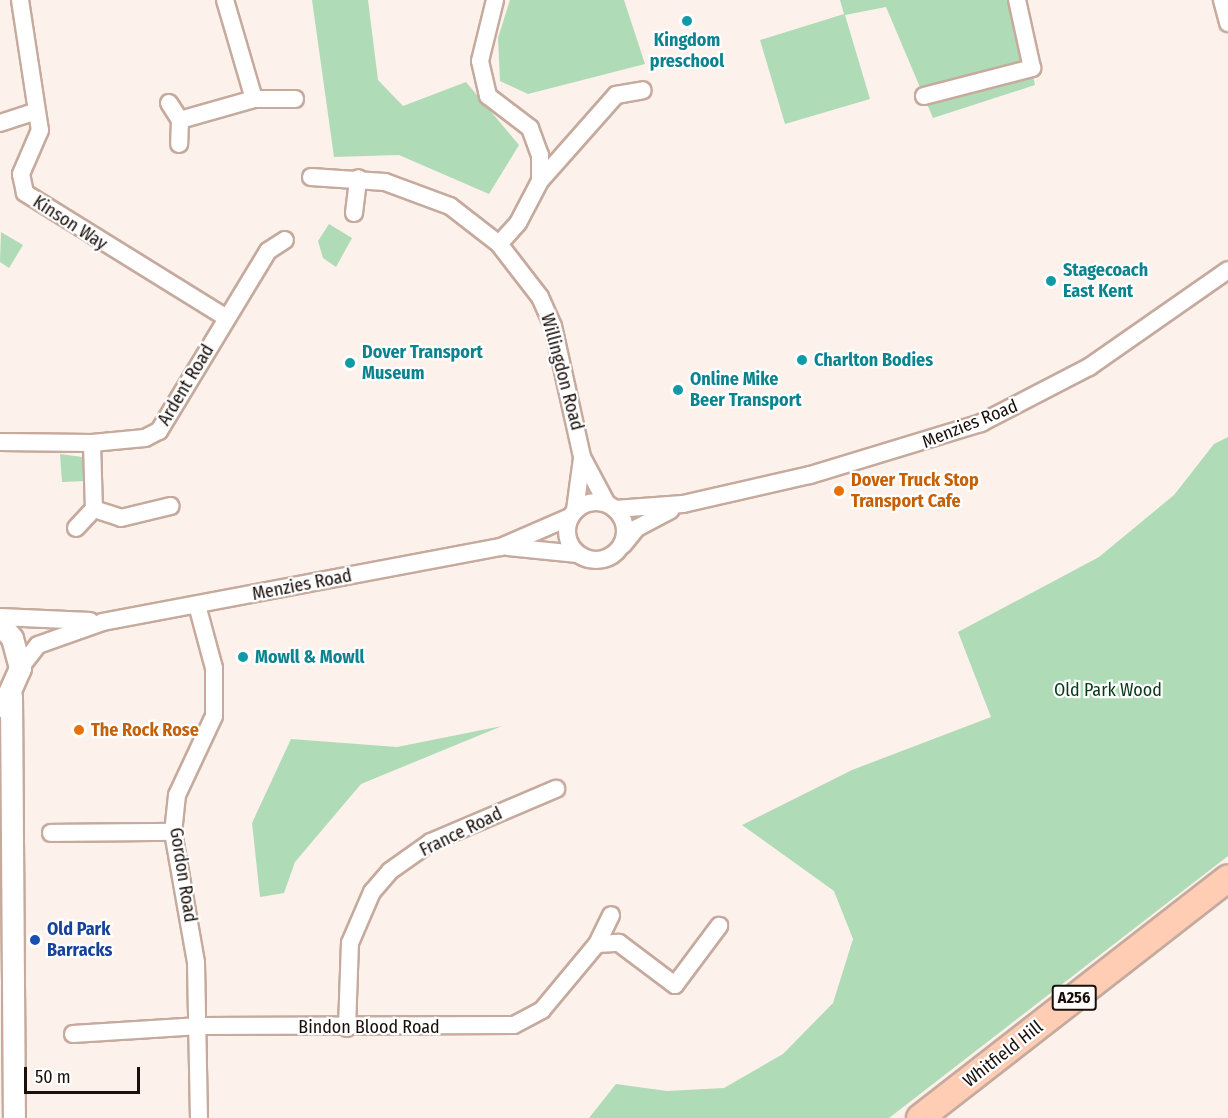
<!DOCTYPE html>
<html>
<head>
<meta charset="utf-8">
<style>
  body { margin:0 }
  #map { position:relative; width:1228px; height:1118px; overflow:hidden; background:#fdf1eb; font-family:"Fira Sans Condensed",sans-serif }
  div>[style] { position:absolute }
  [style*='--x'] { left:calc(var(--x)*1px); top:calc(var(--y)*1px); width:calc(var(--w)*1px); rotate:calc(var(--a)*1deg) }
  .green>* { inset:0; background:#afdbb6 }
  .roads { filter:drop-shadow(2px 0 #c5aa9d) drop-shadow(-2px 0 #c5aa9d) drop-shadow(0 2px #c5aa9d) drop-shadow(0 -2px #c5aa9d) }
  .minor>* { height:16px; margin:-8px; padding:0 8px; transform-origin:8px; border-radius:8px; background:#fff }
  .minor>.ring { margin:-8px; padding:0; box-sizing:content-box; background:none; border:16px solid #fff; border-radius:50% }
  .tertiary>* { height:21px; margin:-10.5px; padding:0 10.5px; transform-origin:10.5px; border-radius:10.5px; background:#fff }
  .primary>* { height:26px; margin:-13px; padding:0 13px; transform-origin:13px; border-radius:13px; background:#fecdb3 }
  .dots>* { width:16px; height:16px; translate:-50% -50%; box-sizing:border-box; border:3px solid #fff; border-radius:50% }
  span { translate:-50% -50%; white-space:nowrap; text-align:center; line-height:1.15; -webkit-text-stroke:4.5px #fff; paint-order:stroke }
  .shield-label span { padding:2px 4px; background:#fff; border:2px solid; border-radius:4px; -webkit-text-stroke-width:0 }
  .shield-label { font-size:16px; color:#190f0b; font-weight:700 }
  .culture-label { font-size:18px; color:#0d838f; font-weight:700 }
  .left { translate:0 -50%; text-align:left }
  .street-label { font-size:18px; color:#190f0b }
  .food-label { font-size:18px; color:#c56008; font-weight:700 }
  .park-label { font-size:18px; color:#063a18 }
  .transit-label { font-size:18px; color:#164399; font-weight:700 }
  .scale { position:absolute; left:24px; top:1067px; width:116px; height:27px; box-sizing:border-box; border:3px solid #190f0b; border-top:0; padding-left:8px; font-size:18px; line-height:21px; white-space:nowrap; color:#190f0b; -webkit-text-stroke:4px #fff; paint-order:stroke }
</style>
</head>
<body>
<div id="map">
  <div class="green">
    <div style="clip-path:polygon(312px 0,368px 0,378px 80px,403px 106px,466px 82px,519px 145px,489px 194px,399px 155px,334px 157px)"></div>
    <div style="clip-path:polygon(510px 0,624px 0,645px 64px,528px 94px,500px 81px,498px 38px)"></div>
    <div style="clip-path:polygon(840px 0,1017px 0,1035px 85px,933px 118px,886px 7px,845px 15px,870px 99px,785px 124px,760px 40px,844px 14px)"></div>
    <div style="clip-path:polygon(329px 224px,352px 238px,336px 267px,323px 258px,318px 241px)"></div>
    <div style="clip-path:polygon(1px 232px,23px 245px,9px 268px,0 262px)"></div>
    <div style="clip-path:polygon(1228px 437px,1228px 856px,889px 1118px,589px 1118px,616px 1084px,667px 1091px,724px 1088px,783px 1054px,833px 1003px,853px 939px,834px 891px,742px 825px,852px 770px,991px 717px,958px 632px,1099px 557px,1174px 495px,1214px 444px)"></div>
    <div style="clip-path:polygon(60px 454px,82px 457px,86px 481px,62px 482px)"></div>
    <div style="clip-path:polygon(502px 726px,361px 784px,295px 862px,284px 893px,260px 897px,252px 823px,291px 739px,397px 747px)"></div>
  </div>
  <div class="roads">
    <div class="minor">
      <div style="--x:20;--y:0;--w:132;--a:81.3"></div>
      <div style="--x:40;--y:130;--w:48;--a:113.4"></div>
      <div style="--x:21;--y:174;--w:19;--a:78"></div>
      <div style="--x:25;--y:193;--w:235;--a:31.8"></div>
      <div style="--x:225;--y:0;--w:103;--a:73.7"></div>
      <div style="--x:495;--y:0;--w:63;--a:103.8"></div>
      <div style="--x:480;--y:61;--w:36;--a:77"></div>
      <div style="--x:488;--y:96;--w:53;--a:37.3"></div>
      <div style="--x:530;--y:128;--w:29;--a:70"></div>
      <div style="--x:540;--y:155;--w:26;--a:90"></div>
      <div style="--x:540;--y:181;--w:47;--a:117.6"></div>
      <div style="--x:518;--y:223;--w:28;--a:132"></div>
      <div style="--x:1222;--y:0;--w:24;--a:75"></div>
      <div style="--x:924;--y:96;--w:112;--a:-14.5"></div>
      <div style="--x:1032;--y:68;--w:70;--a:-102.4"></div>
      <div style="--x:169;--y:103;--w:20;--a:57"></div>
      <div style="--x:180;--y:120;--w:24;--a:92"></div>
      <div style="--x:180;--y:120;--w:77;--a:-15.8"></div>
      <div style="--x:254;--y:99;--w:41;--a:0"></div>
      <div style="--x:0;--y:123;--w:38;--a:-18"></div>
      <div style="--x:311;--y:177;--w:74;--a:3.9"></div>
      <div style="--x:385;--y:182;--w:69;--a:20.3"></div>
      <div style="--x:450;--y:206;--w:62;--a:37.8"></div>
      <div style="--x:499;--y:244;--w:67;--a:52.3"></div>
      <div style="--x:540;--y:297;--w:32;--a:66"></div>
      <div style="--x:553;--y:326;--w:134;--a:77.5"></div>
      <div style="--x:582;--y:457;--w:53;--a:62"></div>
      <div style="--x:540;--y:181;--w:115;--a:-48.5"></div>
      <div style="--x:616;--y:95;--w:27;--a:-10"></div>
      <div style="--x:354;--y:213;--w:35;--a:-83"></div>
      <div style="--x:0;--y:442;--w:92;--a:0.6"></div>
      <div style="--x:92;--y:443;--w:53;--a:-5.4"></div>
      <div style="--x:145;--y:438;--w:16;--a:-27"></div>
      <div style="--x:159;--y:431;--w:210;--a:-58.8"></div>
      <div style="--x:268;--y:251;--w:20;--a:-33"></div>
      <div style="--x:92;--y:443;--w:66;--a:88.3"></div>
      <div style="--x:94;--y:509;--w:28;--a:18"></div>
      <div style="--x:121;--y:518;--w:51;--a:-13.5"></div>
      <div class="ring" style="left:567px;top:502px;width:42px;height:42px"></div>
      <div style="--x:615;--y:509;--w:68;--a:-4.2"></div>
      <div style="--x:683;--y:504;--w:130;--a:-12.9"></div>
      <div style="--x:810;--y:475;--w:179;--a:-16.9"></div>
      <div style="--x:981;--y:423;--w:122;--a:-27.4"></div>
      <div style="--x:1089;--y:367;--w:169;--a:-34.9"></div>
      <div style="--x:575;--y:510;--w:52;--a:-82.3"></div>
      <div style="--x:76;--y:528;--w:26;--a:-47"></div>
      <div style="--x:623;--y:545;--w:22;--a:-51"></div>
      <div style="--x:637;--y:528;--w:38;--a:-28"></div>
      <div style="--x:508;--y:547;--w:70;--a:5.7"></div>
      <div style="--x:197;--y:605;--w:65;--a:74.9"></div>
      <div style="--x:214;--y:668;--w:48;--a:90"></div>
      <div style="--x:214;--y:716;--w:87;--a:115.1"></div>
      <div style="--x:177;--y:795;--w:37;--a:96"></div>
      <div style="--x:173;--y:832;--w:133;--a:80"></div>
      <div style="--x:196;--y:963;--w:155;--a:88.9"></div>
      <div style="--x:0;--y:617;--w:90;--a:2.5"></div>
      <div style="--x:20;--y:668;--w:29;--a:-52"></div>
      <div style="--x:38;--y:645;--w:69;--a:-19.5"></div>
      <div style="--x:103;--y:622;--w:405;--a:-10.7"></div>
      <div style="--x:501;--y:547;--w:75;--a:-23.5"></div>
      <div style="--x:51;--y:833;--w:122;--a:-0.5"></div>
      <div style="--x:597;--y:944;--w:22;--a:-3"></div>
      <div style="--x:619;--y:943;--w:70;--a:36.9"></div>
      <div style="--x:675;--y:985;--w:74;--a:-53.3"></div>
      <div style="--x:347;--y:1028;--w:85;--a:-88"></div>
      <div style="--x:350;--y:943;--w:56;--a:-66.7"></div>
      <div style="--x:372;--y:892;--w:28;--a:-49"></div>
      <div style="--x:390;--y:871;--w:50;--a:-35.3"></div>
      <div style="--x:431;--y:842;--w:136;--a:-23"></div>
      <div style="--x:73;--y:1034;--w:127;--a:-3.6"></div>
      <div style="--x:200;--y:1026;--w:314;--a:-0.2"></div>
      <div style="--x:514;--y:1025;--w:32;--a:-28"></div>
      <div style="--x:542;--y:1010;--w:86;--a:-50.2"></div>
      <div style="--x:597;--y:944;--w:32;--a:-64"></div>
    </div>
    <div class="tertiary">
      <div style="--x:0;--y:624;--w:18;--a:49"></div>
      <div style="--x:12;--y:638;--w:31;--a:75"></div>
      <div style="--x:20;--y:668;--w:42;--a:114.1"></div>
      <div style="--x:11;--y:696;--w:422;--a:89.6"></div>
    </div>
    <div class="primary">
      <div style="--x:920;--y:1118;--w:390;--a:-37.9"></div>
    </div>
  </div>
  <div class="dots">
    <div style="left:687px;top:21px;background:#0f9aa8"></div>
    <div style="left:1051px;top:281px;background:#0f9aa8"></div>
    <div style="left:802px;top:360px;background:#0f9aa8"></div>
    <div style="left:350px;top:363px;background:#0f9aa8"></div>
    <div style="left:678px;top:390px;background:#0f9aa8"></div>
    <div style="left:839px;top:491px;background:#e8710a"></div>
    <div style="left:243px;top:657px;background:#0f9aa8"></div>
    <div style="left:79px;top:730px;background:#e8710a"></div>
    <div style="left:35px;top:940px;background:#1a4fb4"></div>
  </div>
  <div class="shield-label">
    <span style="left:1074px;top:998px">A256</span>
  </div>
  <div class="culture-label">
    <span style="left:687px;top:51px">Kingdom<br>preschool</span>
    <span class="left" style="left:1063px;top:281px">Stagecoach<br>East Kent</span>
    <span class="left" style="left:362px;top:363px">Dover Transport<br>Museum</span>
    <span class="left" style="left:814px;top:360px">Charlton Bodies</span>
    <span class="left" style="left:690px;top:390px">Online Mike<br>Beer Transport</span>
    <span class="left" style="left:255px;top:657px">Mowll &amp; Mowll</span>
  </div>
  <div class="street-label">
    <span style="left:70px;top:223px;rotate:33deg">Kinson Way</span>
    <span style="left:562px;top:372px;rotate:75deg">Willingdon Road</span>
    <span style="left:186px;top:385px;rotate:-59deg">Ardent Road</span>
    <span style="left:970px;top:424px;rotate:-22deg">Menzies Road</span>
    <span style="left:302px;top:585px;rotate:-11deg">Menzies Road</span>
    <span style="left:461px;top:832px;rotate:-26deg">France Road</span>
    <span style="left:183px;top:875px;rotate:81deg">Gordon Road</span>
    <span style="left:369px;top:1027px">Bindon Blood Road</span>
    <span style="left:1003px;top:1054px;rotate:-38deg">Whitfield Hill</span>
  </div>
  <div class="food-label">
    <span class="left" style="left:851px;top:491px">Dover Truck Stop<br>Transport Cafe</span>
    <span class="left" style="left:91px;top:730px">The Rock Rose</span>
  </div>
  <div class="park-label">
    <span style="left:1108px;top:690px">Old Park Wood</span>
  </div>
  <div class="transit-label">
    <span class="left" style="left:47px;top:940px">Old Park<br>Barracks</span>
  </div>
  <div class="scale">50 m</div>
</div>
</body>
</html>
